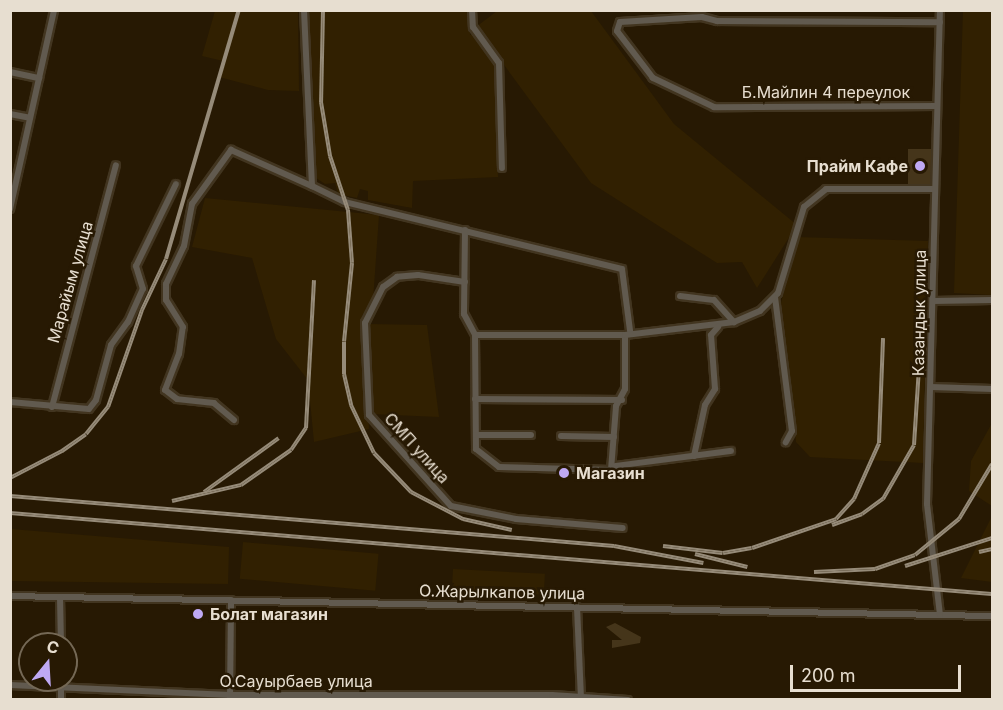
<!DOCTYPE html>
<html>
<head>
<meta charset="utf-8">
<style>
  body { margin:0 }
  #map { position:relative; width:1003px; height:710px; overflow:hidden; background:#271903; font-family:Inter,sans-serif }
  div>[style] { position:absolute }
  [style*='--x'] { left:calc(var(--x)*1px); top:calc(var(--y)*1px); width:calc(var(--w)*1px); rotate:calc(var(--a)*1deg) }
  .built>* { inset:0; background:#312001; transform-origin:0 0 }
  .building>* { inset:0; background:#45351a; transform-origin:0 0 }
  .roads { filter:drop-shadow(2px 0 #423520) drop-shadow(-2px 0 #423520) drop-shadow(0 2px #423520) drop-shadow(0 -2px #423520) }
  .minor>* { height:6px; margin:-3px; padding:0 3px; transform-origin:3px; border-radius:3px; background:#615a4f }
  .rail>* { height:4px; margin-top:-2px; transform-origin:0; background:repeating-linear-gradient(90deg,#271903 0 4.5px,#968b79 0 9px); box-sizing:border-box; border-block:2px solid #968b79 }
  .dots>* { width:16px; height:16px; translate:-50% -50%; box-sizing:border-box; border:3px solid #271903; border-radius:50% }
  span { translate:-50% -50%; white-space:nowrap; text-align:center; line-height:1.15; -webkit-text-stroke:5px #271903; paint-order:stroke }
  .street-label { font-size:16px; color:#e7ded0 }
  .poi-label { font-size:16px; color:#e7ded0; font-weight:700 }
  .right { translate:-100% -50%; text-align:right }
  .left { translate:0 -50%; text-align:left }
  .frame { position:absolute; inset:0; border:12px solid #e7ded0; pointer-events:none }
  .north { position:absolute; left:18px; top:632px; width:60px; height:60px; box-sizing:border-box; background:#271903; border:2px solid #746855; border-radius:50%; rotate:18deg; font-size:16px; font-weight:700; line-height:24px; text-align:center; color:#e7ded0 }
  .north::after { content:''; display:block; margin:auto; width:21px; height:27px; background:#bfa9f4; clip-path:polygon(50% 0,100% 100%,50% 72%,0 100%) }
  .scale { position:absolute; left:790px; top:665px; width:171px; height:27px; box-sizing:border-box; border:3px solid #e7ded0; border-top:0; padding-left:8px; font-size:18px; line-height:21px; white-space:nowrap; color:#e7ded0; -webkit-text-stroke:4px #271903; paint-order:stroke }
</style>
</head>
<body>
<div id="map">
  <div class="built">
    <div style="clip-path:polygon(215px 11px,298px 11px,299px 91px,268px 90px,219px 77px,223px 61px,202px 56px)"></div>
    <div style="clip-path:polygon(309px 11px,470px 11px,470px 35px,476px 34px,496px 64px,498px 177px,413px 181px,412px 208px,368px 200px,368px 191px,360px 189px,357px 198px,338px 194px,335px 183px,325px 184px,313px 176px)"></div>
    <div style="clip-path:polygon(497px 11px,591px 11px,674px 124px,797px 225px,757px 288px,742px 262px,717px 263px,591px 183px,476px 27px)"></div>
    <div style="clip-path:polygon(963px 11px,992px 11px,992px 295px,954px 293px)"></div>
    <div style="clip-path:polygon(205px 198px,379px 215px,373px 301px,362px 316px,369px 429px,314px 442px,308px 380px,276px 339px,252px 258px,192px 247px)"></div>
    <div style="clip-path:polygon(797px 237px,928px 241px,923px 463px,810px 457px,796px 442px,781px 303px)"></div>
    <div style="clip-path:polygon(367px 324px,427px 325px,439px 417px,371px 414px)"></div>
    <div style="clip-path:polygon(992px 423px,992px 506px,969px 491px,971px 461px)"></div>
    <div style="clip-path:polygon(992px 516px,992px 582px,961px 578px)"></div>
    <div style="clip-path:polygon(11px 529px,229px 547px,228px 584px,11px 581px)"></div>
    <div style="left:243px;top:542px;width:136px;height:37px;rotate:5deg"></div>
    <div style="left:453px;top:569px;width:92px;height:21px;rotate:3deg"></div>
  </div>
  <div class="building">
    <div style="left:908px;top:149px;width:23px;height:35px"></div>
    <div style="clip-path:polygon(615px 623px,641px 637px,640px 643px,612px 648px,612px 640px,622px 640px,606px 627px)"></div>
  </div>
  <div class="roads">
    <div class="minor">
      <div style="--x:304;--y:10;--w:176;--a:87.4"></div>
      <div style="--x:312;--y:186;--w:37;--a:26"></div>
      <div style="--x:345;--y:202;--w:285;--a:13.6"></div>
      <div style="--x:622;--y:269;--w:63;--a:82.6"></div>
      <div style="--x:472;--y:10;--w:17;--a:87"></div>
      <div style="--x:473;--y:27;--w:44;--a:54.2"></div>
      <div style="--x:499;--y:63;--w:105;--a:88.4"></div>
      <div style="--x:10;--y:72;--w:30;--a:12"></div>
      <div style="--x:937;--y:106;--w:223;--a:179.7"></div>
      <div style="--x:714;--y:107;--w:68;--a:-154.6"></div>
      <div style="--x:653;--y:78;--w:59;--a:-127.5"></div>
      <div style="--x:617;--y:31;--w:9;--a:-72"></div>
      <div style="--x:620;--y:22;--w:82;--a:-3.5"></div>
      <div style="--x:702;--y:17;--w:16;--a:15"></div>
      <div style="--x:717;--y:21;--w:223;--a:0.3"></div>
      <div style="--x:10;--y:114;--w:20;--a:11"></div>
      <div style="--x:10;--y:209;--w:204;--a:-77.5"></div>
      <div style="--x:465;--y:230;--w:84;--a:90.7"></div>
      <div style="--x:464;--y:314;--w:24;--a:62"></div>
      <div style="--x:475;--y:335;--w:114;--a:89.5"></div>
      <div style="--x:476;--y:449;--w:29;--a:38"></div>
      <div style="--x:499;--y:467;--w:112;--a:1.5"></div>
      <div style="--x:611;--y:470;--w:64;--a:-85.5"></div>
      <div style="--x:616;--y:406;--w:19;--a:-62"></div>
      <div style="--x:625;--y:389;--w:54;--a:-90"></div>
      <div style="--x:465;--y:282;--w:48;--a:-171.5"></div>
      <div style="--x:418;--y:275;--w:21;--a:175"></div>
      <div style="--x:397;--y:277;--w:17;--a:144"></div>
      <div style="--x:383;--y:287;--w:40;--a:116.6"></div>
      <div style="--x:365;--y:323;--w:92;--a:87.5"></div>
      <div style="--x:369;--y:415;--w:122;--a:48"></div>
      <div style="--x:451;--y:506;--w:66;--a:11.3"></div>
      <div style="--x:516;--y:519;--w:107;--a:4.8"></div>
      <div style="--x:680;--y:296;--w:34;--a:7"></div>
      <div style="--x:714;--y:300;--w:30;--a:48"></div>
      <div style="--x:775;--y:297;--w:135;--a:82.8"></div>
      <div style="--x:792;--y:431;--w:13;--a:119"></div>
      <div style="--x:933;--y:301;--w:59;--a:-1"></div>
      <div style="--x:475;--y:335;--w:150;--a:0"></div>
      <div style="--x:625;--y:335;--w:110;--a:-6.8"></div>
      <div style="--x:734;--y:322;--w:28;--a:-23"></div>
      <div style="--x:760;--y:311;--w:25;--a:-45"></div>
      <div style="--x:778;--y:293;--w:90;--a:-73.2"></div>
      <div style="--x:804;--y:207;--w:28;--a:-39"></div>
      <div style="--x:826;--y:189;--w:109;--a:0"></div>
      <div style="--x:931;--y:387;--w:61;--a:1.9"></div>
      <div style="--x:475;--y:399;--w:147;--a:0.4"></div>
      <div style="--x:10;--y:402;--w:79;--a:5.1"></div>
      <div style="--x:89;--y:409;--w:11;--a:-52"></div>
      <div style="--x:96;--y:400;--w:57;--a:-74.7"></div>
      <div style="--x:111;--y:345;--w:29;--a:-54"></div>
      <div style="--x:128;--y:322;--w:36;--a:-66"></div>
      <div style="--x:143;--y:289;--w:24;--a:-107"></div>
      <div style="--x:136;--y:266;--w:91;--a:-64"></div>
      <div style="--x:52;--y:407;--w:250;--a:-75.2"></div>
      <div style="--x:234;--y:420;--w:26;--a:-140"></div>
      <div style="--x:214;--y:403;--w:37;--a:-174"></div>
      <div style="--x:177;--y:399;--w:15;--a:-143"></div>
      <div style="--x:165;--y:390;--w:39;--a:-69"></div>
      <div style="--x:179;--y:354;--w:27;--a:-82"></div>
      <div style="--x:183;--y:327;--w:32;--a:-122"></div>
      <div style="--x:166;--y:300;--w:16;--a:-90"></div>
      <div style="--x:166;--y:284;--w:42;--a:-64.7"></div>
      <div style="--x:184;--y:246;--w:43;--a:-79.2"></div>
      <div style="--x:192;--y:204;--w:67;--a:-54.2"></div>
      <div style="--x:231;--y:150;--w:89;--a:24"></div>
      <div style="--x:476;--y:435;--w:55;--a:0"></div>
      <div style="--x:561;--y:436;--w:53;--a:1.1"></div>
      <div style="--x:694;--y:456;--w:52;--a:-77.8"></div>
      <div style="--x:705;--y:405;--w:19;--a:-58"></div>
      <div style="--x:715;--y:389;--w:54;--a:-94.2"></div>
      <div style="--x:711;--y:335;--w:11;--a:-49"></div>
      <div style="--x:615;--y:466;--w:117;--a:-7.4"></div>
      <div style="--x:10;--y:596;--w:982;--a:1.17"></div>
      <div style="--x:60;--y:597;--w:47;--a:88.8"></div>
      <div style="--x:577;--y:607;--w:93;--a:87.5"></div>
      <div style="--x:940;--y:615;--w:112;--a:-96.7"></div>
      <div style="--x:927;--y:504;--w:494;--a:-88.5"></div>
      <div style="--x:10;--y:685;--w:220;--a:2.6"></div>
      <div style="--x:230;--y:695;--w:322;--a:0"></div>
      <div style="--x:552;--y:695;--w:76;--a:3.8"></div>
      <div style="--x:61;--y:700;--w:20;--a:-90"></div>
      <div style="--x:230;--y:700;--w:100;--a:-89.4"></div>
    </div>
  </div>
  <div class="rail">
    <div style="--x:323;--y:10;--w:92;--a:91.2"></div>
    <div style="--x:321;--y:102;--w:55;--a:80.5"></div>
    <div style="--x:330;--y:156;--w:57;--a:71.6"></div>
    <div style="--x:348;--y:210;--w:53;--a:85.7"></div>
    <div style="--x:352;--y:263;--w:79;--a:95.8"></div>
    <div style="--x:344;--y:342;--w:32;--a:90"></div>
    <div style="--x:344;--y:374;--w:32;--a:77"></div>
    <div style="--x:351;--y:405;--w:53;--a:64.4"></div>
    <div style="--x:374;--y:453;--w:54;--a:46.5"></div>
    <div style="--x:411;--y:492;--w:59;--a:27.4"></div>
    <div style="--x:463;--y:519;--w:50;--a:12.7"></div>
    <div style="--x:10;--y:478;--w:59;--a:-27.4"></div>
    <div style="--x:62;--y:451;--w:29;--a:-35"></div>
    <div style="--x:86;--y:434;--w:35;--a:-51"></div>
    <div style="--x:108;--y:407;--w:103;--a:-70.7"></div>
    <div style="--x:142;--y:310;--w:56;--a:-64.8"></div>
    <div style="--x:166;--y:259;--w:259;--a:-73.7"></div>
    <div style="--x:204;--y:492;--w:92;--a:-35.8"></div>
    <div style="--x:10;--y:496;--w:606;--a:4.73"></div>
    <div style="--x:614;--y:546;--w:91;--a:10.8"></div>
    <div style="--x:172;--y:501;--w:71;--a:-13.1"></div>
    <div style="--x:241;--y:485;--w:61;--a:-35"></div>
    <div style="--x:291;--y:450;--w:27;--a:-56"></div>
    <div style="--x:306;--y:428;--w:148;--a:-86.9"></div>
    <div style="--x:10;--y:513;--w:985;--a:4.72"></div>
    <div style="--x:832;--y:525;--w:32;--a:-20"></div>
    <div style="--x:862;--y:514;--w:26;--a:-36"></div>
    <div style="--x:883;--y:499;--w:62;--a:-60.1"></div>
    <div style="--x:914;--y:445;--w:141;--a:-86.3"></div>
    <div style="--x:663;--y:546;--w:60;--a:6.7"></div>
    <div style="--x:723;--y:553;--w:29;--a:-10"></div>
    <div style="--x:752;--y:548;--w:89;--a:-19"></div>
    <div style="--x:836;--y:519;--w:27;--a:-48"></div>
    <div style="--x:854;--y:499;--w:61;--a:-65.9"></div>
    <div style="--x:879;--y:443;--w:105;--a:-87.8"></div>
    <div style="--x:979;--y:552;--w:13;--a:-13"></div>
    <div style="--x:695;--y:554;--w:54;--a:14"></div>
    <div style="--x:905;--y:566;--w:91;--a:-17.8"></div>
    <div style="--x:814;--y:572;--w:61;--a:-2.8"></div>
    <div style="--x:875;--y:569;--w:42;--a:-19.3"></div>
    <div style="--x:915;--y:555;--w:57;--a:-39.3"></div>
    <div style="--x:959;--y:519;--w:64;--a:-59"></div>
  </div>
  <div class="dots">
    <div style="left:920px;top:166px;background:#bfa9f4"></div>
    <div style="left:564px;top:473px;background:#bfa9f4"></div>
    <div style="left:198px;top:614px;background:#bfa9f4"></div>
  </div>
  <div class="street-label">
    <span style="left:826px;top:92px">Б.Майлин 4 переулок</span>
    <span style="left:70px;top:282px;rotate:-74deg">Марайым улица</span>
    <span style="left:919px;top:313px;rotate:-89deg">Казандык улица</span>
    <span style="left:417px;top:448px;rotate:48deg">СМП улица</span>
    <span style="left:502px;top:592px;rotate:1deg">О.Жарылкапов улица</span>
    <span style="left:296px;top:681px">О.Сауырбаев улица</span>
  </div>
  <div class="poi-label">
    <span class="right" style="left:908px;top:166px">Прайм Кафе</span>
    <span class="left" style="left:576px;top:473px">Магазин</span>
    <span class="left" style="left:210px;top:614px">Болат магазин</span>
  </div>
  <div class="frame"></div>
  <div class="north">С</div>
  <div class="scale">200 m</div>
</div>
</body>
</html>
